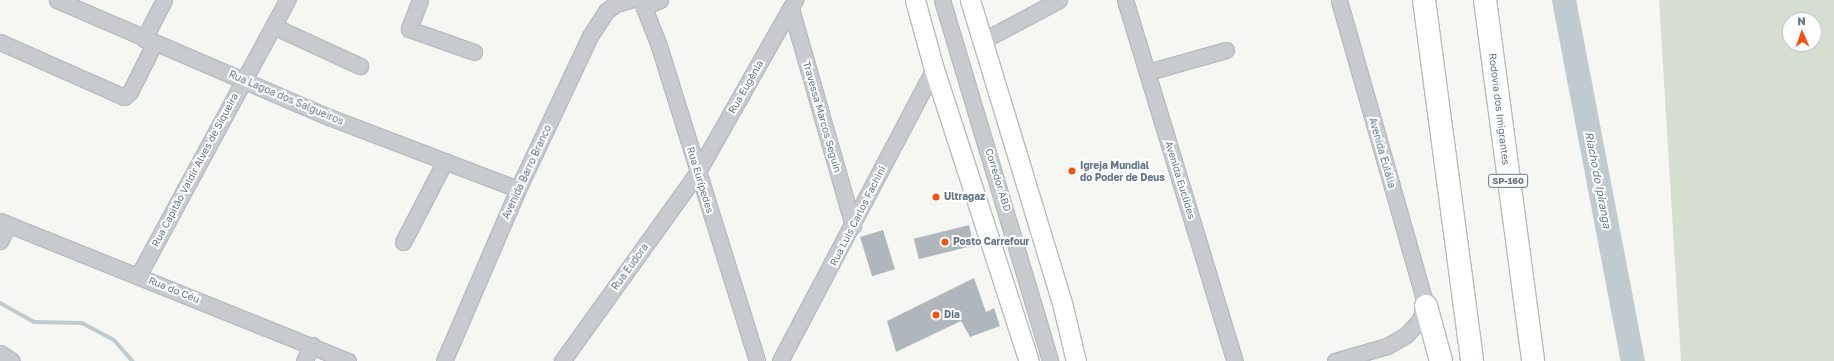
<!DOCTYPE html>
<html>
<head>
<meta charset="utf-8">
<style>
  body { margin:0 }
  #map { position:relative; width:1834px; height:361px; overflow:hidden; background:#f6f6f2; font-family:"Golos Text",sans-serif }
  div>[style] { position:absolute }
  [style*='--x'] { left:calc(var(--x)*1px); top:calc(var(--y)*1px); width:calc(var(--w)*1px); rotate:calc(var(--a)*1deg) }
  .green>* { inset:0; background:#d6ded2 }
  .stream>* { height:4px; margin:-2px; padding:0 2px; transform-origin:2px; border-radius:2px; background:#c0cbd0 }
  .river>* { height:24px; margin:-12px; padding:0 12px; transform-origin:12px; border-radius:12px; background:#c0cbd0 }
  .building>* { inset:0; background:#afb7bd; transform-origin:0 0 }
  .roads { filter:drop-shadow(1px 0 #b8bcc0) drop-shadow(-1px 0 #b8bcc0) drop-shadow(0 1px #b8bcc0) drop-shadow(0 -1px #b8bcc0) }
  .minor>* { height:15px; margin:-7.5px; padding:0 7.5px; transform-origin:7.5px; border-radius:7.5px; background:#c8cbce }
  .major>* { height:19px; margin:-9.5px; padding:0 9.5px; transform-origin:9.5px; border-radius:9.5px; background:#fff }
  .highway>* { height:22px; margin:-11px; padding:0 11px; transform-origin:11px; border-radius:11px; background:#fff }
  .dots>* { width:11px; height:11px; translate:-50% -50%; box-sizing:border-box; border:2px solid #fff; border-radius:50% }
  span { translate:-50% -50%; white-space:nowrap; text-align:center; line-height:1.15; -webkit-text-stroke:4px #fff; paint-order:stroke }
  .shield-label span { padding:1px 3px; background:#fff; border:1px solid; border-radius:3px; -webkit-text-stroke-width:0 }
  .shield-label { font-size:9px; color:#627486; font-weight:700 }
  .street-label { font-size:10px; color:#627486 }
  .poi-label { font-size:10px; color:#627486; font-weight:700 }
  .left { translate:0 -50%; text-align:left }
  .water-label { font-size:11px; color:#5e7783; font-style:italic }
  .north { position:absolute; left:1782px; top:12px; width:40px; height:40px; box-sizing:border-box; background:#fff; border:1px solid #c0c7cf; border-radius:50%; rotate:358deg; font-size:11px; font-weight:700; line-height:16px; text-align:center; color:#627486 }
  .north::after { content:''; display:block; margin:auto; width:14px; height:18px; background:#f35215; clip-path:polygon(50% 0,100% 100%,50% 72%,0 100%) }
</style>
</head>
<body>
<div id="map">
  <div class="green">
    <div style="clip-path:polygon(evenodd,1659px 0,1834px 0,1834px 361px,1681px 361px,1659px 0,1790px 20px,1814px 20px,1814px 44px,1790px 44px,1790px 20px)"></div>
  </div>
  <div class="stream">
    <div style="--x:0;--y:303;--w:39;--a:29"></div>
    <div style="--x:34;--y:322;--w:48;--a:1.2"></div>
    <div style="--x:82;--y:323;--w:36;--a:28"></div>
    <div style="--x:114;--y:340;--w:28;--a:49"></div>
  </div>
  <div class="river">
    <div style="--x:1564;--y:0;--w:368;--a:79.2"></div>
  </div>
  <div class="building">
    <div style="left:969px;top:225px;width:21px;height:57px;rotate:76deg"></div>
    <div style="left:883px;top:230px;width:41px;height:24px;rotate:73deg"></div>
    <div style="clip-path:polygon(974px 278px,986px 312px,994px 308px,1000px 326px,970px 337px,961px 321px,896px 352px,887px 321px)"></div>
  </div>
  <div class="roads">
    <div class="minor">
      <div style="--x:57;--y:0;--w:296;--a:23.3"></div>
      <div style="--x:329;--y:117;--w:202;--a:20.9"></div>
      <div style="--x:420;--y:0;--w:31;--a:111"></div>
      <div style="--x:409;--y:29;--w:69;--a:19.5"></div>
      <div style="--x:641;--y:0;--w:49;--a:68.6"></div>
      <div style="--x:659;--y:46;--w:330;--a:72.7"></div>
      <div style="--x:942;--y:0;--w:377;--a:73.3"></div>
      <div style="--x:1125;--y:0;--w:377;--a:73.1"></div>
      <div style="--x:645;--y:6;--w:16;--a:-22"></div>
      <div style="--x:791;--y:9;--w:225;--a:74"></div>
      <div style="--x:273;--y:26;--w:96;--a:24.7"></div>
      <div style="--x:144;--y:39;--w:44;--a:-62.9"></div>
      <div style="--x:982;--y:41;--w:87;--a:-28"></div>
      <div style="--x:0;--y:42;--w:136;--a:23.9"></div>
      <div style="--x:124;--y:97;--w:8;--a:-40"></div>
      <div style="--x:130;--y:92;--w:54;--a:-63.4"></div>
      <div style="--x:1148;--y:72;--w:81;--a:-15.8"></div>
      <div style="--x:0;--y:221;--w:375;--a:21.9"></div>
      <div style="--x:0;--y:241;--w:18;--a:-63"></div>
      <div style="--x:403;--y:242;--w:91;--a:-62.6"></div>
      <div style="--x:138;--y:276;--w:314;--a:-61.6"></div>
      <div style="--x:0;--y:353;--w:14;--a:34"></div>
      <div style="--x:304;--y:361;--w:18;--a:-63"></div>
      <div style="--x:444;--y:361;--w:187;--a:-66.7"></div>
      <div style="--x:518;--y:189;--w:169;--a:-64.8"></div>
      <div style="--x:590;--y:36;--w:30;--a:-57"></div>
      <div style="--x:606;--y:11;--w:12;--a:-35"></div>
      <div style="--x:616;--y:4;--w:15;--a:-16"></div>
      <div style="--x:562;--y:361;--w:231;--a:-54.3"></div>
      <div style="--x:697;--y:173;--w:199;--a:-60.5"></div>
      <div style="--x:780;--y:361;--w:330;--a:-62.2"></div>
      <div style="--x:1335;--y:361;--w:54;--a:-16.1"></div>
      <div style="--x:1387;--y:346;--w:22;--a:-30"></div>
      <div style="--x:1406;--y:335;--w:19;--a:-47"></div>
      <div style="--x:1419;--y:321;--w:17;--a:-65"></div>
      <div style="--x:1426;--y:306;--w:318;--a:-105.9"></div>
    </div>
    <div class="major">
      <div style="--x:915;--y:0;--w:72;--a:74.6"></div>
      <div style="--x:934;--y:69;--w:307;--a:72"></div>
      <div style="--x:970;--y:0;--w:321;--a:73.1"></div>
      <div style="--x:1063;--y:307;--w:56;--a:76.5"></div>
    </div>
    <div class="highway">
      <div style="--x:1424;--y:0;--w:364;--a:82.4"></div>
      <div style="--x:1485;--y:0;--w:364;--a:82.4"></div>
      <div style="--x:1426;--y:306;--w:57;--a:74.7"></div>
    </div>
  </div>
  <div class="dots">
    <div style="left:1072px;top:171px;background:#f35215"></div>
    <div style="left:936px;top:197px;background:#f35215"></div>
    <div style="left:945px;top:242px;background:#f35215"></div>
    <div style="left:936px;top:315px;background:#f35215"></div>
  </div>
  <div class="shield-label">
    <span style="left:1508px;top:181px">SP-160</span>
  </div>
  <div class="street-label">
    <span style="left:746px;top:87px;rotate:-60deg">Rua Eugênia</span>
    <span style="left:286px;top:98px;rotate:23deg">Rua Lagoa dos Salgueiros</span>
    <span style="left:1499px;top:109px;rotate:83deg">Rodovia dos Imigrantes</span>
    <span style="left:822px;top:117px;rotate:74deg">Travessa Marcos Seguin</span>
    <span style="left:1382px;top:153px;rotate:74deg">Avenida Eulália</span>
    <span style="left:195px;top:170px;rotate:-62deg">Rua Capitão Valdir Alves de Siqueira</span>
    <span style="left:527px;top:172px;rotate:-65deg">Avenida Barro Branco</span>
    <span style="left:700px;top:180px;rotate:73deg">Rua Eurípedes</span>
    <span style="left:998px;top:180px;rotate:73deg">Corredor ABD</span>
    <span style="left:1180px;top:180px;rotate:73deg">Avenida Euclides</span>
    <span style="left:858px;top:216px;rotate:-63deg">Rua Luis Carlos Fachini</span>
    <span style="left:630px;top:267px;rotate:-54deg">Rua Eudora</span>
    <span style="left:174px;top:290px;rotate:22deg">Rua do Céu</span>
  </div>
  <div class="poi-label">
    <span class="left" style="left:1080px;top:171px">Igreja Mundial<br>do Poder de Deus</span>
    <span class="left" style="left:944px;top:197px">Ultragaz</span>
    <span class="left" style="left:953px;top:242px">Posto Carrefour</span>
    <span class="left" style="left:944px;top:315px">Dia</span>
  </div>
  <div class="water-label">
    <span style="left:1598px;top:180px;rotate:79deg">Riacho do Ipiranga</span>
  </div>
  <div class="north">N</div>
</div>
</body>
</html>
